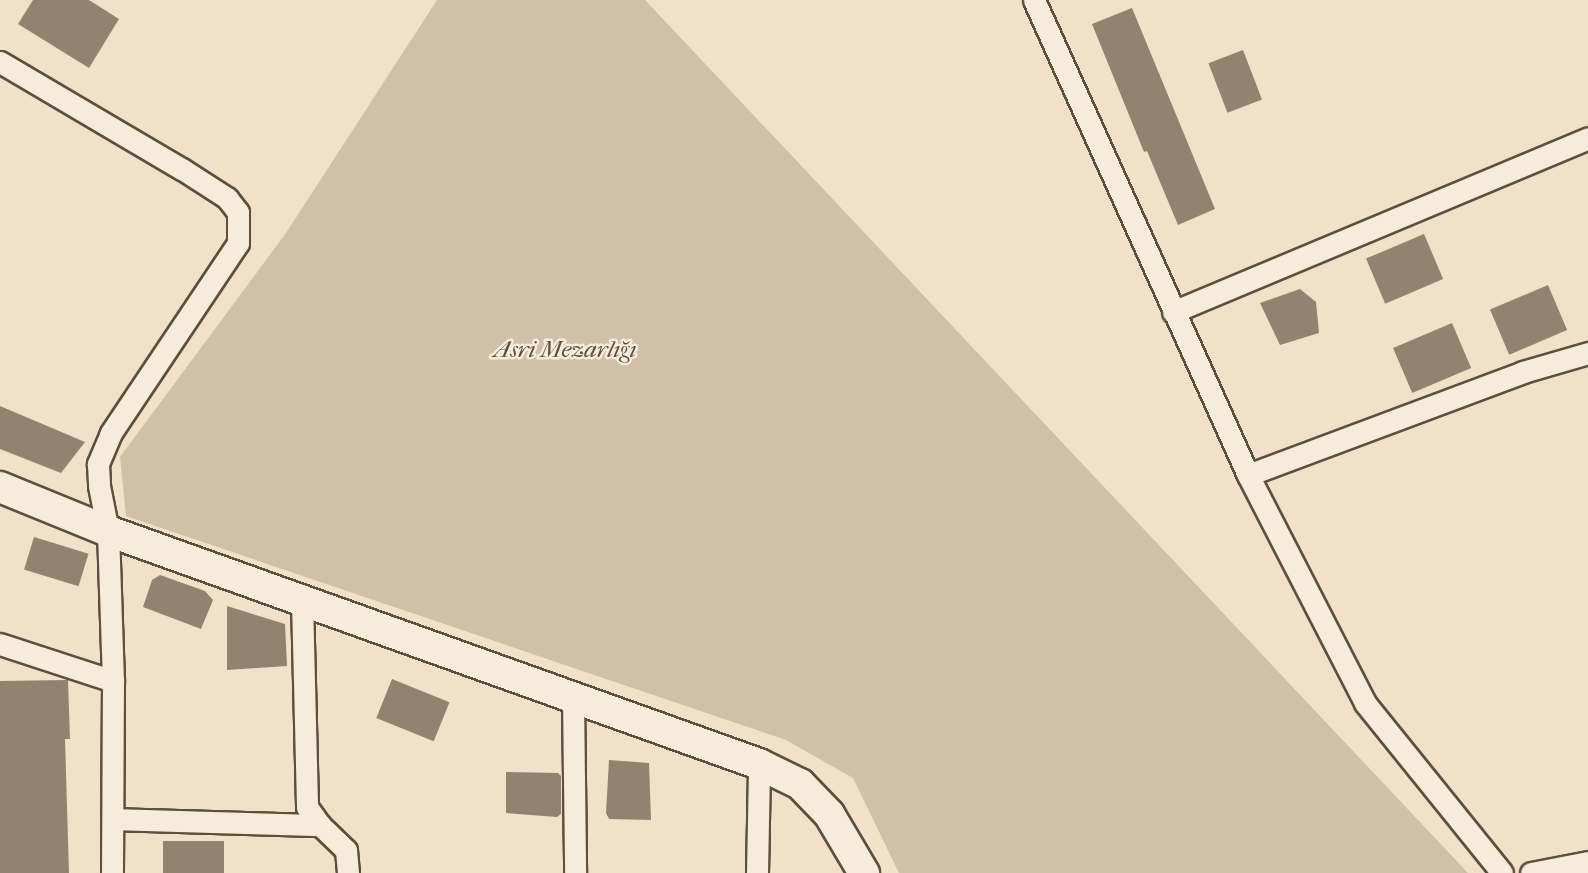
<!DOCTYPE html>
<html>
<head>
<meta charset="utf-8">
<style>
  body { margin:0 }
  #map { position:relative; width:1588px; height:873px; overflow:hidden; background:#f1e1c9; font-family:"IM FELL French Canon",serif }
  div>[style] { position:absolute }
  [style*='--x'] { left:calc(var(--x)*1px); top:calc(var(--y)*1px); width:calc(var(--w)*1px); rotate:calc(var(--a)*1deg) }
  .green>* { inset:0; background:#d0c0aa }
  .building>* { inset:0; background:#928370; transform-origin:0 0 }
  .roads { filter:drop-shadow(2px 0 #5d4f3e) drop-shadow(-2px 0 #5d4f3e) drop-shadow(0 2px #5d4f3e) drop-shadow(0 -2px #5d4f3e) }
  .street>* { height:21px; margin:-10.5px; padding:0 10.5px; transform-origin:10.5px; border-radius:10.5px; background:#f6ecdc }
  .secondary>* { height:30px; margin:-15px; padding:0 15px; transform-origin:15px; border-radius:15px; background:#f6ecdc }
  span { translate:-50% -50%; white-space:nowrap; text-align:center; line-height:1.15; -webkit-text-stroke:5px #f6ecdc; paint-order:stroke }
  .park-label { font-size:24px; color:#5d4f3e; font-style:italic }
</style>
</head>
<body>
<div id="map">
  <div class="green">
    <div style="clip-path:polygon(437px 0,645px 0,1468px 873px,899px 873px,853px 778px,786px 740px,126px 516px,120px 457px,286px 233px)"></div>
  </div>
  <div class="building">
    <div style="clip-path:polygon(33px 0,89px 0,119px 19px,89px 68px,18px 24px)"></div>
    <div style="clip-path:polygon(1132px 8px,1215px 209px,1178px 225px,1147px 151px,1144px 152px,1092px 24px)"></div>
    <div style="left:1243px;top:50px;width:53px;height:37px;rotate:69deg"></div>
    <div style="left:1424px;top:234px;width:49px;height:63px;rotate:67deg"></div>
    <div style="left:1548px;top:285px;width:49px;height:63px;rotate:67deg"></div>
    <div style="clip-path:polygon(1300px 289px,1316px 302px,1319px 333px,1280px 345px,1260px 303px)"></div>
    <div style="left:1452px;top:323px;width:49px;height:64px;rotate:67deg"></div>
    <div style="clip-path:polygon(0 406px,85px 442px,61px 473px,0 449px)"></div>
    <div style="left:34px;top:537px;width:57px;height:34px;rotate:17deg"></div>
    <div style="clip-path:polygon(160px 575px,205px 591px,213px 600px,201px 629px,143px 607px,152px 580px)"></div>
    <div style="clip-path:polygon(227px 606px,285px 624px,287px 666px,227px 670px)"></div>
    <div style="left:392px;top:679px;width:62px;height:42px;rotate:22deg"></div>
    <div style="clip-path:polygon(68px 680px,70px 739px,65px 739px,69px 873px,0 873px,0 681px)"></div>
    <div style="clip-path:polygon(609px 760px,649px 763px,651px 820px,609px 819px,606px 813px)"></div>
    <div style="clip-path:polygon(506px 772px,558px 773px,561px 776px,561px 814px,557px 817px,506px 813px)"></div>
    <div style="left:163px;top:841px;width:61px;height:32px"></div>
  </div>
  <div class="roads">
    <div class="street">
      <div style="--x:1034;--y:0;--w:521;--a:65.75"></div>
      <div style="--x:1248;--y:475;--w:256;--a:62.8"></div>
      <div style="--x:1365;--y:703;--w:218;--a:51.1"></div>
      <div style="--x:0;--y:62;--w:211;--a:30.5"></div>
      <div style="--x:182;--y:169;--w:54;--a:32.8"></div>
      <div style="--x:227;--y:198;--w:18;--a:52"></div>
      <div style="--x:238;--y:212;--w:31;--a:90"></div>
      <div style="--x:238;--y:243;--w:229;--a:123.8"></div>
      <div style="--x:111;--y:433;--w:34;--a:113"></div>
      <div style="--x:98;--y:464;--w:22;--a:87"></div>
      <div style="--x:99;--y:486;--w:46;--a:78.7"></div>
      <div style="--x:108;--y:531;--w:150;--a:88.1"></div>
      <div style="--x:113;--y:681;--w:192;--a:90.3"></div>
      <div style="--x:1173;--y:312;--w:450;--a:-22.7"></div>
      <div style="--x:1248;--y:475;--w:294;--a:-20.5"></div>
      <div style="--x:1523;--y:372;--w:68;--a:-16.3"></div>
      <div style="--x:302;--y:600;--w:207;--a:88.6"></div>
      <div style="--x:307;--y:807;--w:22;--a:54"></div>
      <div style="--x:320;--y:825;--w:36;--a:44"></div>
      <div style="--x:346;--y:850;--w:23;--a:85"></div>
      <div style="--x:0;--y:644;--w:119;--a:18.1"></div>
      <div style="--x:573;--y:697;--w:176;--a:89.3"></div>
      <div style="--x:113;--y:819;--w:207;--a:1.7"></div>
      <div style="--x:757;--y:873;--w:109;--a:-88.9"></div>
      <div style="--x:1531;--y:873;--w:58;--a:-10.9"></div>
    </div>
    <div class="secondary">
      <div style="--x:0;--y:487;--w:117;--a:22.2"></div>
      <div style="--x:108;--y:531;--w:691;--a:19.69"></div>
      <div style="--x:759;--y:764;--w:46;--a:26"></div>
      <div style="--x:800;--y:784;--w:42;--a:46"></div>
      <div style="--x:829;--y:814;--w:69;--a:59.3"></div>
    </div>
  </div>
  <div class="park-label">
    <span style="left:565px;top:350px">Asri Mezarlığı</span>
  </div>
</div>
</body>
</html>
